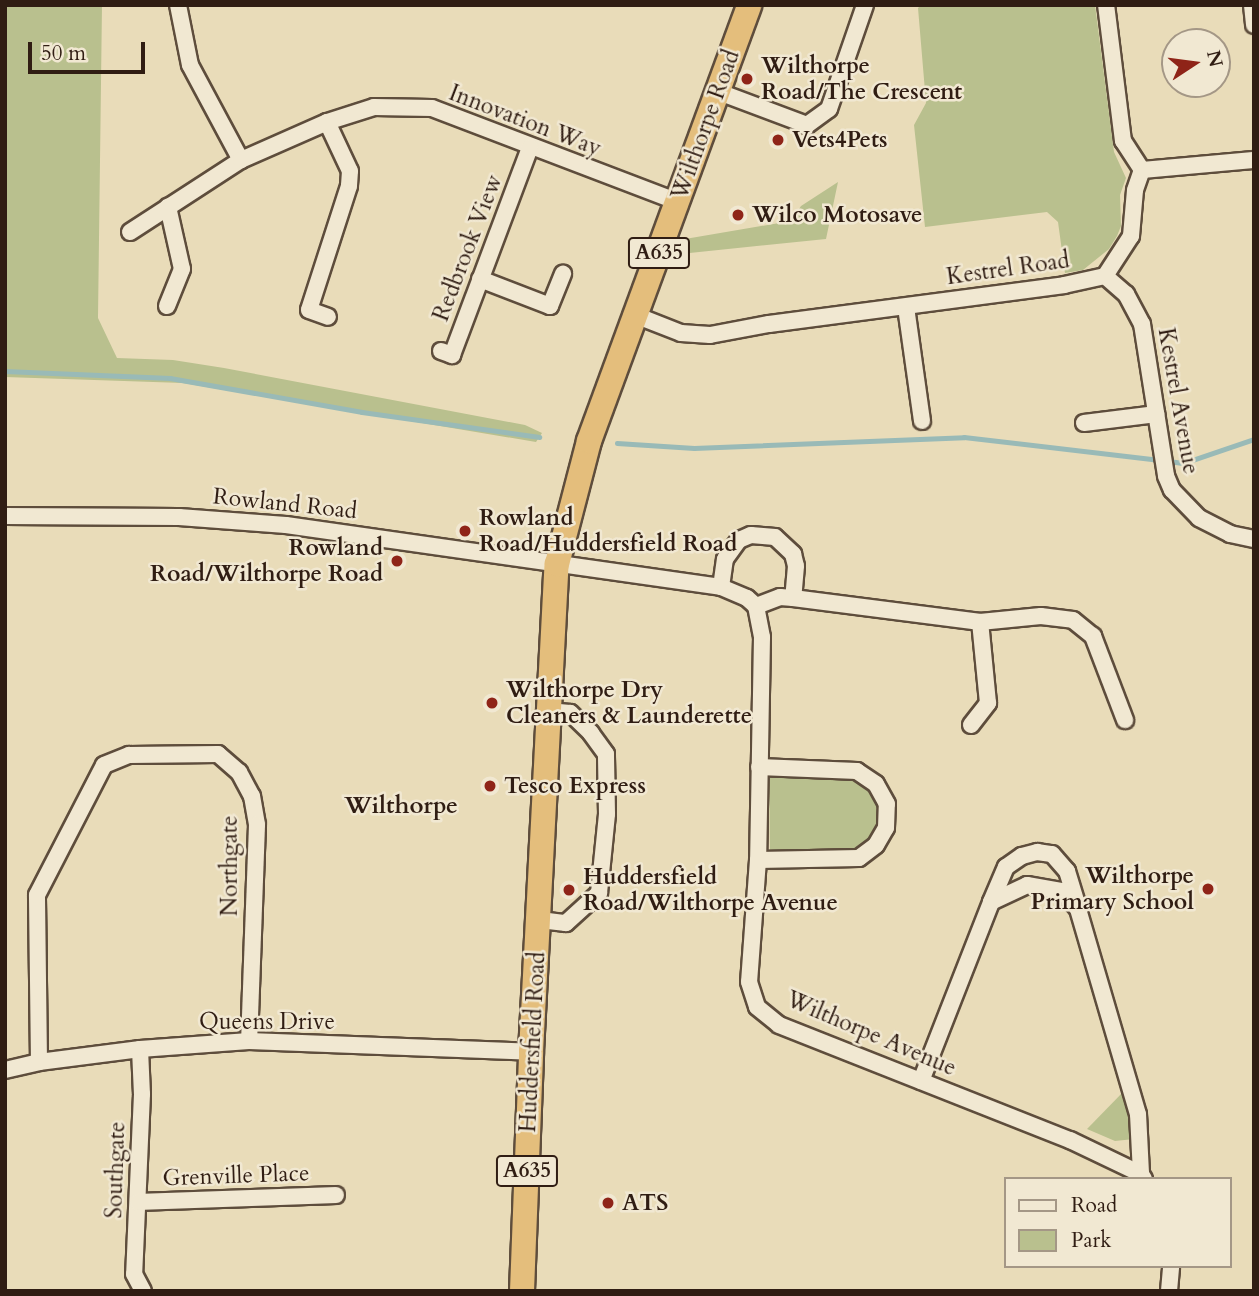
<!DOCTYPE html>
<html>
<head>
<meta charset="utf-8">
<style>
  body { margin:0 }
  #map { position:relative; width:1259px; height:1296px; overflow:hidden; background:#e9dcb9; font-family:Cardo,serif }
  div>[style] { position:absolute }
  [style*='--x'] { left:calc(var(--x)*1px); top:calc(var(--y)*1px); width:calc(var(--w)*1px); rotate:calc(var(--a)*1deg) }
  .green>* { inset:0; background:#b9c08e }
  .stream>* { height:4.5px; margin:-2.25px; padding:0 2.25px; transform-origin:2.25px; border-radius:2.25px; background:#99bab7 }
  .roads { filter:drop-shadow(2px 0 #5e4d3c) drop-shadow(-2px 0 #5e4d3c) drop-shadow(0 2px #5e4d3c) drop-shadow(0 -2px #5e4d3c) }
  .minor>* { height:16px; margin:-8px; padding:0 8px; transform-origin:8px; border-radius:8px; background:#f1e8d2 }
  .trunk>* { height:24px; margin:-12px; padding:0 12px; transform-origin:12px; border-radius:12px; background:#e4be7c }
  .dots>* { width:19px; height:19px; translate:-50% -50%; box-sizing:border-box; border:4px solid #f1e8d2; border-radius:50% }
  span { translate:-50% -50%; white-space:nowrap; text-align:center; line-height:1.15; -webkit-text-stroke:5px #f1e8d2; paint-order:stroke }
  .shield-label span { padding:2px 5px; background:#f1e8d2; border:2px solid; border-radius:5px; -webkit-text-stroke-width:0 }
  .shield-label { font-size:21px; color:#301d13; font-weight:700 }
  .poi-label { font-size:23px; color:#301d13; font-weight:700 }
  .left { translate:0 -50%; text-align:left }
  .right { translate:-100% -50%; text-align:right }
  .street-label { font-size:23px; color:#301d13 }
  .neighbourhood-label { font-size:24px; color:#301d13; font-weight:700 }
  .frame { position:absolute; inset:0; border:7px solid #301d13; pointer-events:none }
  .legend { position:absolute; left:1004px; top:1177px; width:228px; height:91px; box-sizing:border-box; background:#f1e8d2; border:2px solid #a49786; margin:0; padding:9px 12px; list-style:none; font-size:21px; color:#301d13 }
  .legend li { display:flex; align-items:center; gap:14px; height:35px }
  .legend b { width:35px; border:2px solid #a49786 }
  .north { position:absolute; left:1161px; top:28px; width:70px; height:70px; box-sizing:border-box; background:#f1e8d2; border:2px solid #a49786; border-radius:50%; rotate:77deg; font-size:19px; font-weight:700; line-height:28px; text-align:center; color:#301d13 }
  .north::after { content:''; display:block; margin:auto; width:24px; height:32px; background:#8f2418; clip-path:polygon(50% 0,100% 100%,50% 72%,0 100%) }
  .scale { position:absolute; left:28px; top:42px; width:117px; height:32px; box-sizing:border-box; border:4px solid #301d13; border-top:0; padding-left:9px; font-size:21px; line-height:24px; white-space:nowrap; color:#301d13; -webkit-text-stroke:5px #f1e8d2; paint-order:stroke }
</style>
</head>
<body>
<div id="map">
  <div class="green">
    <div style="clip-path:polygon(5px 5px,102px 5px,98px 318px,117px 358px,173px 360px,224px 368px,525px 425px,542px 433px,536px 442px,183px 383px,5px 377px)"></div>
    <div style="clip-path:polygon(921px 5px,1095px 5px,1114px 152px,1126px 178px,1120px 195px,1121px 226px,1117px 236px,1109px 249px,1083px 270px,1065px 273px,1058px 222px,1047px 212px,925px 227px,914px 125px,926px 103px,918px 8px)"></div>
    <div style="clip-path:polygon(838px 182px,826px 239px,680px 254px,685px 239px,791px 221px,801px 206px)"></div>
    <div style="clip-path:polygon(769px 774px,855px 777px,868px 786px,881px 803px,881px 824px,872px 841px,858px 850px,770px 851px)"></div>
    <div style="clip-path:polygon(1125px 1090px,1134px 1139px,1115px 1141px,1087px 1129px)"></div>
  </div>
  <div class="stream">
    <div style="--x:5;--y:371;--w:165;--a:2.4"></div>
    <div style="--x:170;--y:378;--w:195;--a:10"></div>
    <div style="--x:362;--y:412;--w:179;--a:8"></div>
    <div style="--x:617;--y:443;--w:77;--a:3.7"></div>
    <div style="--x:694;--y:448;--w:270;--a:-2.3"></div>
    <div style="--x:964;--y:437;--w:197;--a:6.7"></div>
    <div style="--x:1169;--y:461;--w:15;--a:8"></div>
    <div style="--x:1184;--y:463;--w:74;--a:-18.9"></div>
  </div>
  <div class="roads">
    <div class="minor">
      <div style="--x:178;--y:5;--w:61;--a:78.7"></div>
      <div style="--x:190;--y:65;--w:108;--a:61.8"></div>
      <div style="--x:1252;--y:5;--w:20;--a:84"></div>
      <div style="--x:719;--y:92;--w:94;--a:20.6"></div>
      <div style="--x:807;--y:125;--w:27;--a:-36"></div>
      <div style="--x:829;--y:109;--w:110;--a:-70.9"></div>
      <div style="--x:327;--y:122;--w:54;--a:64.9"></div>
      <div style="--x:350;--y:171;--w:15;--a:94"></div>
      <div style="--x:349;--y:186;--w:130;--a:107.9"></div>
      <div style="--x:309;--y:310;--w:20;--a:20"></div>
      <div style="--x:1142;--y:170;--w:112;--a:-5.1"></div>
      <div style="--x:130;--y:232;--w:132;--a:-33"></div>
      <div style="--x:241;--y:160;--w:94;--a:-23.8"></div>
      <div style="--x:327;--y:122;--w:49;--a:-17.7"></div>
      <div style="--x:374;--y:107;--w:58;--a:1"></div>
      <div style="--x:432;--y:108;--w:263;--a:20.9"></div>
      <div style="--x:1105;--y:276;--w:28;--a:41"></div>
      <div style="--x:1126;--y:294;--w:34;--a:62"></div>
      <div style="--x:1142;--y:324;--w:154;--a:81"></div>
      <div style="--x:1166;--y:476;--w:15;--a:67"></div>
      <div style="--x:1172;--y:490;--w:39;--a:46"></div>
      <div style="--x:1199;--y:518;--w:35;--a:27"></div>
      <div style="--x:1230;--y:534;--w:25;--a:12"></div>
      <div style="--x:480;--y:279;--w:75;--a:21.1"></div>
      <div style="--x:550;--y:306;--w:35;--a:-68"></div>
      <div style="--x:167;--y:306;--w:40;--a:-68"></div>
      <div style="--x:182;--y:269;--w:64;--a:-102.7"></div>
      <div style="--x:906;--y:307;--w:115;--a:82"></div>
      <div style="--x:635;--y:315;--w:49;--a:21.4"></div>
      <div style="--x:681;--y:333;--w:29;--a:4"></div>
      <div style="--x:710;--y:335;--w:60;--a:-10.6"></div>
      <div style="--x:769;--y:324;--w:298;--a:-7.5"></div>
      <div style="--x:1064;--y:285;--w:42;--a:-12.4"></div>
      <div style="--x:1105;--y:276;--w:48;--a:-57"></div>
      <div style="--x:1131;--y:236;--w:46;--a:-85"></div>
      <div style="--x:1135;--y:190;--w:21;--a:-71"></div>
      <div style="--x:1142;--y:170;--w:35;--a:-123"></div>
      <div style="--x:1123;--y:141;--w:137;--a:-97.1"></div>
      <div style="--x:441;--y:351;--w:12;--a:20"></div>
      <div style="--x:452;--y:355;--w:222;--a:-69.4"></div>
      <div style="--x:1084;--y:423;--w:73;--a:-7.1"></div>
      <div style="--x:5;--y:516;--w:174;--a:0.3"></div>
      <div style="--x:179;--y:517;--w:107;--a:4.3"></div>
      <div style="--x:286;--y:525;--w:439;--a:8.1"></div>
      <div style="--x:721;--y:587;--w:28;--a:23"></div>
      <div style="--x:747;--y:598;--w:12;--a:42"></div>
      <div style="--x:756;--y:606;--w:32;--a:79"></div>
      <div style="--x:762;--y:637;--w:223;--a:91"></div>
      <div style="--x:758;--y:860;--w:122;--a:94.2"></div>
      <div style="--x:749;--y:982;--w:26;--a:72"></div>
      <div style="--x:757;--y:1007;--w:28;--a:39"></div>
      <div style="--x:779;--y:1025;--w:313;--a:21.6"></div>
      <div style="--x:1070;--y:1140;--w:79;--a:25.6"></div>
      <div style="--x:1141;--y:1174;--w:6;--a:59"></div>
      <div style="--x:721;--y:587;--w:28;--a:-82"></div>
      <div style="--x:725;--y:559;--w:24;--a:-54"></div>
      <div style="--x:739;--y:540;--w:13;--a:-23"></div>
      <div style="--x:751;--y:535;--w:24;--a:5"></div>
      <div style="--x:775;--y:537;--w:25;--a:43"></div>
      <div style="--x:793;--y:554;--w:12;--a:76"></div>
      <div style="--x:796;--y:566;--w:32;--a:95"></div>
      <div style="--x:793;--y:598;--w:13;--a:-176"></div>
      <div style="--x:780;--y:597;--w:26;--a:159"></div>
      <div style="--x:793;--y:598;--w:189;--a:7.3"></div>
      <div style="--x:980;--y:622;--w:61;--a:-5.6"></div>
      <div style="--x:1041;--y:616;--w:32;--a:7"></div>
      <div style="--x:1073;--y:620;--w:26;--a:39"></div>
      <div style="--x:1093;--y:636;--w:90;--a:69.1"></div>
      <div style="--x:971;--y:725;--w:28;--a:-52"></div>
      <div style="--x:988;--y:703;--w:81;--a:-95.6"></div>
      <div style="--x:758;--y:860;--w:101;--a:-1.1"></div>
      <div style="--x:859;--y:858;--w:21;--a:-37"></div>
      <div style="--x:876;--y:845;--w:20;--a:-60"></div>
      <div style="--x:886;--y:828;--w:24;--a:-88"></div>
      <div style="--x:887;--y:804;--w:23;--a:-119"></div>
      <div style="--x:876;--y:784;--w:23;--a:-146"></div>
      <div style="--x:857;--y:771;--w:98;--a:-177.7"></div>
      <div style="--x:991;--y:902;--w:38;--a:-67"></div>
      <div style="--x:1006;--y:867;--w:19;--a:-35"></div>
      <div style="--x:1022;--y:856;--w:16;--a:-15"></div>
      <div style="--x:1037;--y:852;--w:15;--a:8"></div>
      <div style="--x:1052;--y:854;--w:23;--a:49"></div>
      <div style="--x:1067;--y:871;--w:34;--a:73"></div>
      <div style="--x:540;--y:920;--w:26;--a:7"></div>
      <div style="--x:566;--y:923;--w:45;--a:-42.3"></div>
      <div style="--x:599;--y:893;--w:79;--a:-84.2"></div>
      <div style="--x:607;--y:814;--w:60;--a:-91"></div>
      <div style="--x:606;--y:754;--w:26;--a:-126"></div>
      <div style="--x:591;--y:733;--w:29;--a:-136"></div>
      <div style="--x:570;--y:713;--w:22;--a:-175"></div>
      <div style="--x:140;--y:1049;--w:45;--a:87.5"></div>
      <div style="--x:142;--y:1094;--w:180;--a:92.5"></div>
      <div style="--x:134;--y:1274;--w:19;--a:62"></div>
      <div style="--x:39;--y:1062;--w:167;--a:-90.7"></div>
      <div style="--x:37;--y:895;--w:146;--a:-62.7"></div>
      <div style="--x:104;--y:765;--w:27;--a:-22"></div>
      <div style="--x:129;--y:755;--w:89;--a:-0.6"></div>
      <div style="--x:218;--y:754;--w:28;--a:41"></div>
      <div style="--x:239;--y:772;--w:27;--a:62"></div>
      <div style="--x:252;--y:796;--w:29;--a:80"></div>
      <div style="--x:257;--y:825;--w:216;--a:92.1"></div>
      <div style="--x:5;--y:1070;--w:35;--a:-13"></div>
      <div style="--x:39;--y:1062;--w:102;--a:-7.3"></div>
      <div style="--x:140;--y:1049;--w:109;--a:-4.2"></div>
      <div style="--x:249;--y:1041;--w:282;--a:2.2"></div>
      <div style="--x:921;--y:1081;--w:192;--a:-68.6"></div>
      <div style="--x:991;--y:902;--w:40;--a:-25"></div>
      <div style="--x:1027;--y:885;--w:36;--a:10"></div>
      <div style="--x:1062;--y:891;--w:24;--a:48"></div>
      <div style="--x:1078;--y:909;--w:214;--a:73.7"></div>
      <div style="--x:1138;--y:1114;--w:60;--a:87.1"></div>
      <div style="--x:138;--y:1202;--w:198;--a:-2"></div>
      <div style="--x:1169;--y:1291;--w:25;--a:-85"></div>
    </div>
    <div class="trunk">
      <div style="--x:522;--y:1291;--w:239;--a:-87.8"></div>
      <div style="--x:531;--y:1052;--w:489;--a:-87"></div>
      <div style="--x:557;--y:564;--w:127;--a:-75.4"></div>
      <div style="--x:589;--y:441;--w:464;--a:-69.8"></div>
    </div>
  </div>
  <div class="dots">
    <div style="left:747px;top:79px;background:#8f2418"></div>
    <div style="left:778px;top:140px;background:#8f2418"></div>
    <div style="left:738px;top:215px;background:#8f2418"></div>
    <div style="left:465px;top:531px;background:#8f2418"></div>
    <div style="left:397px;top:561px;background:#8f2418"></div>
    <div style="left:492px;top:703px;background:#8f2418"></div>
    <div style="left:490px;top:786px;background:#8f2418"></div>
    <div style="left:1208px;top:889px;background:#8f2418"></div>
    <div style="left:569px;top:890px;background:#8f2418"></div>
    <div style="left:608px;top:1203px;background:#8f2418"></div>
  </div>
  <div class="shield-label">
    <span style="left:659px;top:253px">A635</span>
    <span style="left:527px;top:1171px">A635</span>
  </div>
  <div class="poi-label">
    <span class="left" style="left:761px;top:79px">Wilthorpe<br>Road/The Crescent</span>
    <span class="left" style="left:792px;top:140px">Vets4Pets</span>
    <span class="left" style="left:752px;top:215px">Wilco Motosave</span>
    <span class="left" style="left:479px;top:531px">Rowland<br>Road/Huddersfield Road</span>
    <span class="right" style="left:383px;top:561px">Rowland<br>Road/Wilthorpe Road</span>
    <span class="left" style="left:506px;top:703px">Wilthorpe Dry<br>Cleaners &amp; Launderette</span>
    <span class="left" style="left:504px;top:786px">Tesco Express</span>
    <span class="right" style="left:1194px;top:889px">Wilthorpe<br>Primary School</span>
    <span class="left" style="left:583px;top:890px">Huddersfield<br>Road/Wilthorpe Avenue</span>
    <span class="left" style="left:622px;top:1203px">ATS</span>
  </div>
  <div class="street-label">
    <span style="left:525px;top:121px;rotate:21deg">Innovation Way</span>
    <span style="left:706px;top:125px;rotate:-70deg">Wilthorpe Road</span>
    <span style="left:468px;top:248px;rotate:-69deg">Redbrook View</span>
    <span style="left:1008px;top:269px;rotate:-8deg">Kestrel Road</span>
    <span style="left:1178px;top:401px;rotate:80deg">Kestrel Avenue</span>
    <span style="left:285px;top:504px;rotate:6deg">Rowland Road</span>
    <span style="left:230px;top:866px;rotate:-90deg">Northgate</span>
    <span style="left:267px;top:1022px">Queens Drive</span>
    <span style="left:871px;top:1034px;rotate:23deg">Wilthorpe Avenue</span>
    <span style="left:533px;top:1042px;rotate:-87deg">Huddersfield Road</span>
    <span style="left:116px;top:1170px;rotate:-88deg">Southgate</span>
    <span style="left:236px;top:1176px;rotate:-2deg">Grenville Place</span>
  </div>
  <div class="neighbourhood-label">
    <span style="left:401px;top:806px">Wilthorpe</span>
  </div>
  <div class="frame"></div>
  <ul class="legend">
  <li><b style="height:9px;background:#f1e8d2"></b>Road</li>
  <li><b style="height:19px;background:#b9c08e"></b>Park</li>
  </ul>
  <div class="north">N</div>
  <div class="scale">50 m</div>
</div>
</body>
</html>
